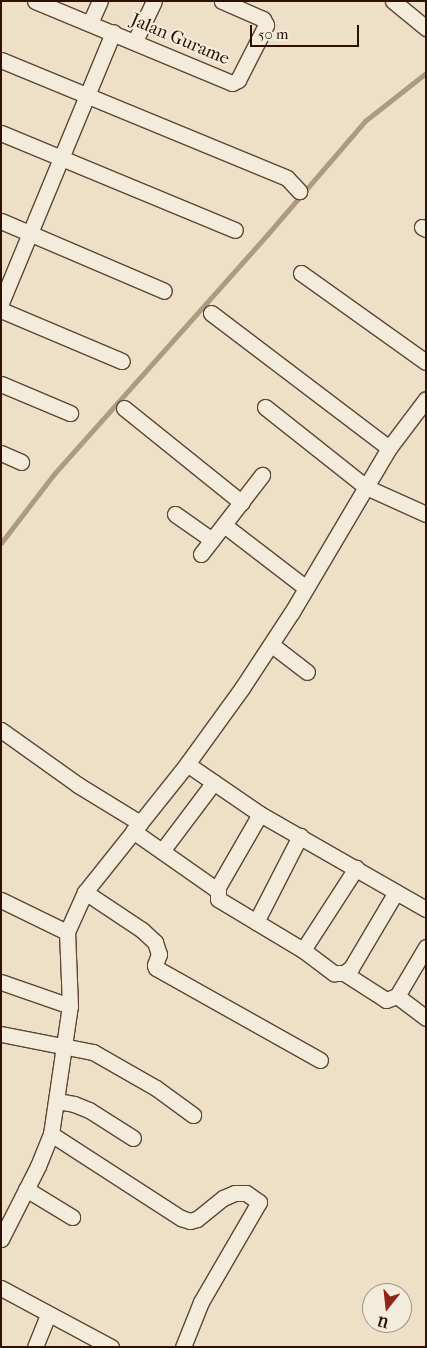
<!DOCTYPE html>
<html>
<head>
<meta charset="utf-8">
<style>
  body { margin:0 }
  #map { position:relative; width:427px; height:1348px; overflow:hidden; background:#ede0c7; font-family:"IM FELL French Canon",serif }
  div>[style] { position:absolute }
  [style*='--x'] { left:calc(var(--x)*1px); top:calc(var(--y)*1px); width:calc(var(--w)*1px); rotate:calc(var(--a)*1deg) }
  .stream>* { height:4.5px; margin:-2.25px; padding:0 2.25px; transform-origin:2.25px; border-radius:2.25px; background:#ac9a83 }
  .roads { filter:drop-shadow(1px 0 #5e4532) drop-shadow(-1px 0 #5e4532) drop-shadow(0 1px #5e4532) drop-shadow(0 -1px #5e4532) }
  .minor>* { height:15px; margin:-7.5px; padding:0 7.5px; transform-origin:7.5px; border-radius:7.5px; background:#f3ebdb }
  span { translate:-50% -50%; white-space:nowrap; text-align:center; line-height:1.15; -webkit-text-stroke:4.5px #f3ebdb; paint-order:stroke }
  .street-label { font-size:18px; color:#2e1100 }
  .frame { position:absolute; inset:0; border:2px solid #2e1100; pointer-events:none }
  .north { position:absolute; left:362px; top:1283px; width:50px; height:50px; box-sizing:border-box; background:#f3ebdb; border:1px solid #a49483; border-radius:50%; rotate:196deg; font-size:14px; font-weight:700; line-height:20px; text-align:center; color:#2e1100 }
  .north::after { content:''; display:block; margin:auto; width:18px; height:22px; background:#8f2418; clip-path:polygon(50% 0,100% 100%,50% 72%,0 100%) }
  .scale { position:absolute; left:250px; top:25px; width:109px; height:22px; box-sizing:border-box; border:2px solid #2e1100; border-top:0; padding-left:6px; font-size:15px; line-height:18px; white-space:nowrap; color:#2e1100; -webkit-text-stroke:4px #f3ebdb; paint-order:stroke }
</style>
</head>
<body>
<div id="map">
  <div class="stream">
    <div style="--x:1;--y:543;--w:88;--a:-52.4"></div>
    <div style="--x:55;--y:473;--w:319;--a:-48.3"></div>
    <div style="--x:267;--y:235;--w:150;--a:-49.3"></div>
    <div style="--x:365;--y:121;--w:78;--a:-38.2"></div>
  </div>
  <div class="roads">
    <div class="minor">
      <div style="--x:35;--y:1;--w:213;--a:22.6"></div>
      <div style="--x:232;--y:83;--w:7;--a:-27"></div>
      <div style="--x:238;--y:80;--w:62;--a:-63"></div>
      <div style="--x:266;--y:25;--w:7;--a:-117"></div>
      <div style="--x:263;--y:19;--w:45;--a:-156.3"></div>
      <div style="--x:393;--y:1;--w:43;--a:39.3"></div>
      <div style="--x:90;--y:23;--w:24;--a:-66"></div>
      <div style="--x:135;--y:41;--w:44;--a:-64.6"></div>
      <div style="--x:1;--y:60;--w:309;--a:22.4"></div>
      <div style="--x:287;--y:178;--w:18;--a:47"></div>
      <div style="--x:1;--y:133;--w:253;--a:22.5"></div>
      <div style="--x:1;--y:221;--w:177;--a:23.2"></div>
      <div style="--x:422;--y:227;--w:4;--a:27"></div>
      <div style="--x:301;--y:273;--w:153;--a:35.5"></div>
      <div style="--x:1;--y:303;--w:293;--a:-67.5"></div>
      <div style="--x:1;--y:310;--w:131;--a:22.9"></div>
      <div style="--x:211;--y:313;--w:223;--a:37.2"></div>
      <div style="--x:1;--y:384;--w:75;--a:22.8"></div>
      <div style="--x:265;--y:407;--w:129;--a:38.4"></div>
      <div style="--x:366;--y:487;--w:66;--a:24.2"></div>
      <div style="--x:124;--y:408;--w:151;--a:38.8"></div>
      <div style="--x:1;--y:453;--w:22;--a:24"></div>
      <div style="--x:175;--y:514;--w:45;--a:35.1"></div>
      <div style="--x:224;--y:525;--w:103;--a:37.5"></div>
      <div style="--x:201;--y:554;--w:100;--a:-52.3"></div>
      <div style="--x:272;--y:645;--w:44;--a:37.6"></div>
      <div style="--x:1;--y:730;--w:95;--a:35.5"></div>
      <div style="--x:78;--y:785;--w:73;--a:31.5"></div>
      <div style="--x:187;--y:764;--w:88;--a:34.4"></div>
      <div style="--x:260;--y:814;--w:191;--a:29.8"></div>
      <div style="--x:260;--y:814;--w:84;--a:119.9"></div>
      <div style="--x:218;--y:887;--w:12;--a:90"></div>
      <div style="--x:218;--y:899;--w:99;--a:31"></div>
      <div style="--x:303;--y:950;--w:39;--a:37"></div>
      <div style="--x:334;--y:973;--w:10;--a:0"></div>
      <div style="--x:344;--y:973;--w:9;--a:-36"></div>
      <div style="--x:351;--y:968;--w:88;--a:-59.4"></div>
      <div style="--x:133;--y:831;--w:103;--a:35.1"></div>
      <div style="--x:162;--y:851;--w:86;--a:-53"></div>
      <div style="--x:85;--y:892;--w:69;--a:33.7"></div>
      <div style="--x:142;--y:930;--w:18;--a:43"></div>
      <div style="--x:155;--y:942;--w:13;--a:72"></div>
      <div style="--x:159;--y:954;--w:12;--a:110"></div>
      <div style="--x:155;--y:965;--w:3;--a:72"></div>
      <div style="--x:156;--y:968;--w:188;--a:29.3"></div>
      <div style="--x:1;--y:900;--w:73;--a:25.9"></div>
      <div style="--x:256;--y:922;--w:97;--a:-62.9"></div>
      <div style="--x:426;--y:947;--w:57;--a:120.6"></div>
      <div style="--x:397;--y:996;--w:36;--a:37"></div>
      <div style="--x:303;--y:950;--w:98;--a:-57.1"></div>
      <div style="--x:344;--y:973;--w:50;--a:32.7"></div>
      <div style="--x:386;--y:1000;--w:12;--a:-20"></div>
      <div style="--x:1;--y:982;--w:73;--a:19.2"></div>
      <div style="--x:1;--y:1034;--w:94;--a:11.1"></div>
      <div style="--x:93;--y:1052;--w:73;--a:29.7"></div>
      <div style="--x:156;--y:1088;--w:46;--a:36.1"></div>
      <div style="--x:57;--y:1101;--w:17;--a:10"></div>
      <div style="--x:74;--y:1104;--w:16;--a:22"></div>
      <div style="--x:89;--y:1110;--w:52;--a:32.5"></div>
      <div style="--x:51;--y:1134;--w:155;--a:32.9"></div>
      <div style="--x:181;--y:1218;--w:9;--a:18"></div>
      <div style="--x:190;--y:1221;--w:7;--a:-16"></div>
      <div style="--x:197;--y:1219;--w:33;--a:-39"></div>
      <div style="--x:223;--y:1198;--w:13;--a:-23"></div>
      <div style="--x:235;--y:1193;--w:11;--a:0"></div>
      <div style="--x:246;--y:1193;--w:16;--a:35"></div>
      <div style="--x:259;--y:1202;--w:116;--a:120.1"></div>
      <div style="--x:201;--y:1302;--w:48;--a:111.8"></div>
      <div style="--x:26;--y:1189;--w:54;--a:31.3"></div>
      <div style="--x:1;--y:1239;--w:82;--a:-63.1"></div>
      <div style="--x:38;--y:1166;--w:35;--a:-68"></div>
      <div style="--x:51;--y:1134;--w:129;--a:-81.6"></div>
      <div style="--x:70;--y:1006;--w:74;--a:-92.3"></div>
      <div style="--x:67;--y:932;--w:44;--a:-65.8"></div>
      <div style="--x:85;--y:892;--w:164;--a:-51.4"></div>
      <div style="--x:187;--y:764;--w:94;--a:-54.1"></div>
      <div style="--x:242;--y:688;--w:91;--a:-56.7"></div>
      <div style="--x:292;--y:612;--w:191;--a:-59.4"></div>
      <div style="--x:389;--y:448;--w:61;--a:-52.9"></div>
      <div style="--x:1;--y:1288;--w:125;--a:28.2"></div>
      <div style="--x:35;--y:1347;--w:35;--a:-68"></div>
    </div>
  </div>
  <div class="street-label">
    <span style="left:180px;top:40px;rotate:23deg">Jalan Gurame</span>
  </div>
  <div class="frame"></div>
  <div class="north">U</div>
  <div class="scale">50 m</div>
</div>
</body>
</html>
